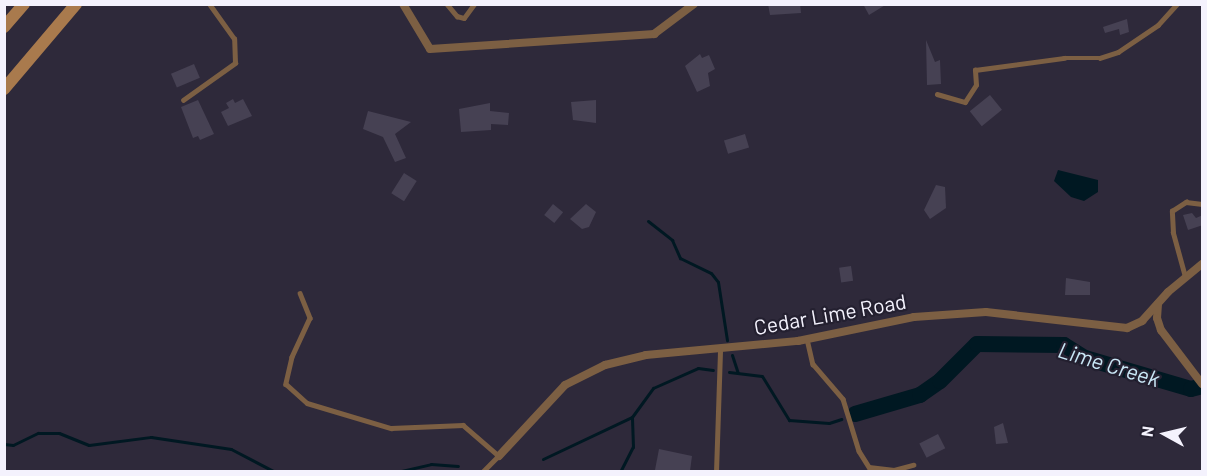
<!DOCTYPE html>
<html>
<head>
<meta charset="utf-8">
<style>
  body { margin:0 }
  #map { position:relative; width:1207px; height:476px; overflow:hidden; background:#2e293a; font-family:Barlow,sans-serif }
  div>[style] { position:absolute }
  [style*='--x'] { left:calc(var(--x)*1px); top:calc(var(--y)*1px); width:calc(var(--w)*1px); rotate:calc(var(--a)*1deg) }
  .water>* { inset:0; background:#001822 }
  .stream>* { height:3px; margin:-1.5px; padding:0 1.5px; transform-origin:1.5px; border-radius:1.5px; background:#001822 }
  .river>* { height:16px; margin:-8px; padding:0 8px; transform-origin:8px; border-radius:8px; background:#001822 }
  .building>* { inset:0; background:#464153; transform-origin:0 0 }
  .lane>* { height:4.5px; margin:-2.25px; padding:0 2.25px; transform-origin:2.25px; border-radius:2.25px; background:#7c5f43 }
  .street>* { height:8px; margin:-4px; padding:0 4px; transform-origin:4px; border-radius:4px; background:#7c5f43 }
  .secondary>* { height:12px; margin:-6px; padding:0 6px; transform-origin:6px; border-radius:6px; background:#a97a4d }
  span { translate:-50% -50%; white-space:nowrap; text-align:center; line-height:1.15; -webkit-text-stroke:4.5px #242030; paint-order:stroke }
  .street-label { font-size:21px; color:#f4f2fd }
  .water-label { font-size:22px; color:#c9e7f6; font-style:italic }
  .frame { position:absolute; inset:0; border:6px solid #f4f2fd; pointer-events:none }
  .north { position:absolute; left:1135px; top:404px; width:60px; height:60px; -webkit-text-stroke:4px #242030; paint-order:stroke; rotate:278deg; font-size:16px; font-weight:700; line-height:24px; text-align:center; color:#f4f2fd }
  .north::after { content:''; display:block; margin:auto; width:21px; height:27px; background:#f4f2fd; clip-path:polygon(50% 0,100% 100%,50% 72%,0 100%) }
</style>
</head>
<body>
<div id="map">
  <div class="water">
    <div style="clip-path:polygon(1058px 170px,1098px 180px,1098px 192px,1084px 201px,1071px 197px,1054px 181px)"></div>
  </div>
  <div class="stream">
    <div style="--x:648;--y:221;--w:31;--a:38"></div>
    <div style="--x:672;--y:240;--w:20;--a:66"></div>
    <div style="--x:680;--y:258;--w:34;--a:26"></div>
    <div style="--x:711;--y:273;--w:11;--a:52"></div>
    <div style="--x:718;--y:282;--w:59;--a:81.2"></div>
    <div style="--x:732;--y:355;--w:19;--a:72"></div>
    <div style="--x:729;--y:372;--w:33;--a:7"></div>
    <div style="--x:762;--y:376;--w:52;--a:58.5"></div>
    <div style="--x:789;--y:420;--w:40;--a:4.3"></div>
    <div style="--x:829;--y:423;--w:13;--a:-18"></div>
    <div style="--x:4;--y:444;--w:9;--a:6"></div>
    <div style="--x:13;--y:445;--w:28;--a:-26"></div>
    <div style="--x:38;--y:433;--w:21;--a:0"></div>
    <div style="--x:59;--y:433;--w:32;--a:22"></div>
    <div style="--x:89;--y:445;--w:63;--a:-7.4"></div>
    <div style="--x:151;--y:437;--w:81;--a:8.5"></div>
    <div style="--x:231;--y:449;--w:50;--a:27.6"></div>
    <div style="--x:543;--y:459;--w:98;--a:-25.3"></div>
    <div style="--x:397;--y:472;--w:35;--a:-13"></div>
    <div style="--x:431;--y:464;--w:27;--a:4"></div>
    <div style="--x:620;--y:472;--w:28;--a:-63"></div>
    <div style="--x:633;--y:447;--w:30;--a:-92"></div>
    <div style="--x:632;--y:417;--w:36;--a:-54"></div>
    <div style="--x:653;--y:388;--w:49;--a:-24"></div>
    <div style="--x:698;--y:368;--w:15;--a:8"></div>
  </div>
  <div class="river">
    <div style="--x:855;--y:414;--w:68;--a:-16.3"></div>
    <div style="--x:920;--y:395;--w:24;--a:-35"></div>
    <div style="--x:940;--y:381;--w:52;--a:-45"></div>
    <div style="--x:977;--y:344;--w:87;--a:0.7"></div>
    <div style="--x:1064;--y:345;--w:25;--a:32"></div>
    <div style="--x:1085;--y:358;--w:110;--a:16.3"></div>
    <div style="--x:1191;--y:389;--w:11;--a:-15"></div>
  </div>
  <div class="building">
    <div style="clip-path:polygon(768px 4px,800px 4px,801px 13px,770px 15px)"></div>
    <div style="clip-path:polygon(863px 4px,887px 4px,869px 15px)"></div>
    <div style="clip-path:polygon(1127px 19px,1129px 32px,1120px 35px,1119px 29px,1105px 33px,1103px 27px)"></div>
    <div style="clip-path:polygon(926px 40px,935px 62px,940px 60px,941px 84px,927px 85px)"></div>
    <div style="clip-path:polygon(700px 54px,702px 58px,709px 55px,715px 69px,708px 73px,710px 86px,697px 92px,685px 66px)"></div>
    <div style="left:194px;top:64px;width:15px;height:25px;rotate:67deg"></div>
    <div style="left:990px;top:95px;width:19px;height:26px;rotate:51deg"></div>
    <div style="clip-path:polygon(233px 99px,235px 103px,243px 99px,252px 116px,228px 126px,221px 112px,229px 108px,226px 103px)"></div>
    <div style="clip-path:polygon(198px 100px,214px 134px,200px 140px,198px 136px,193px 138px,181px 107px)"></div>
    <div style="clip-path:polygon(596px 100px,596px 123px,573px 120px,571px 102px)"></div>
    <div style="clip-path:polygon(490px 103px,490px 111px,509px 113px,508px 125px,491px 124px,491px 130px,461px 132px,459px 109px)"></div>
    <div style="clip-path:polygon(368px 111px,411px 122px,395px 134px,406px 158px,395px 162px,383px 137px,363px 129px)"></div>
    <div style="left:745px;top:134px;width:14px;height:22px;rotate:73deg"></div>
    <div style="left:404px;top:173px;width:15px;height:24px;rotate:32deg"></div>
    <div style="clip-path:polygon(936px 185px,945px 187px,946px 208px,930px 219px,924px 210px)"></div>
    <div style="left:553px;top:204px;width:13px;height:14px;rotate:39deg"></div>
    <div style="clip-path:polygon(586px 204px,596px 212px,589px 227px,582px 229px,570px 219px)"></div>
    <div style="clip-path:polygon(1192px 213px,1196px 218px,1203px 215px,1203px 225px,1188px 230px,1183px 215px)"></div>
    <div style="left:851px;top:266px;width:15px;height:12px;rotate:82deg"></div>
    <div style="clip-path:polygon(1066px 278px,1090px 282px,1090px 295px,1065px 295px)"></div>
    <div style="clip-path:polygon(1003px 423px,1008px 443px,996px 444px,994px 427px)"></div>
    <div style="left:938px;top:434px;width:16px;height:21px;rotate:63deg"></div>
    <div style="clip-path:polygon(659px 449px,692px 456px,690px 471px,655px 470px)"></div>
  </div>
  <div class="lane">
    <div style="--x:447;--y:4;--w:16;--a:50"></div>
    <div style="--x:457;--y:16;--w:7;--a:16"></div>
    <div style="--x:464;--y:18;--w:17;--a:-54"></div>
    <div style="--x:937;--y:94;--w:29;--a:16"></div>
    <div style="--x:965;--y:102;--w:20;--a:-57"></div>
    <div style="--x:976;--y:85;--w:15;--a:-94"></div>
    <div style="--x:975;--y:70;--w:90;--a:-7.7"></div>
    <div style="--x:1064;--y:58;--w:36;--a:0"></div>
    <div style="--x:1100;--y:58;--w:19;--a:-18"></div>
    <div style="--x:1118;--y:52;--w:48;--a:-34"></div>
    <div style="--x:1158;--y:25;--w:28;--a:-48"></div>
    <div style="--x:183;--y:100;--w:64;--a:-35.4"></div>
    <div style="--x:235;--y:63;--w:24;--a:-92"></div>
    <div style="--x:234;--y:39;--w:43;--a:-125.5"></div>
    <div style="--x:1185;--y:277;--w:46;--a:-105.3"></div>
    <div style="--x:1173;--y:233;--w:22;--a:-93"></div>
    <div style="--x:1172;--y:211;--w:17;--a:-33"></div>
    <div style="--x:1186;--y:202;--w:16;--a:7"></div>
    <div style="--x:300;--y:293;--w:27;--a:68"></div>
    <div style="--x:310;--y:318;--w:43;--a:114.8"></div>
    <div style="--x:292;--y:357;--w:28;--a:103"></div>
    <div style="--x:286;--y:384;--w:28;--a:42"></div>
    <div style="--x:307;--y:403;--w:88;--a:16.6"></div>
    <div style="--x:391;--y:428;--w:72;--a:-2.4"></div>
    <div style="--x:463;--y:425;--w:48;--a:40.7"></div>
    <div style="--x:499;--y:456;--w:23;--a:135"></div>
    <div style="--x:807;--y:339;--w:26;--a:77"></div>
    <div style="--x:813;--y:364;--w:46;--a:49.4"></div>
    <div style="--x:843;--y:399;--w:54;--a:72.9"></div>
    <div style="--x:859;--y:451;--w:19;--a:58"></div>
    <div style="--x:869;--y:467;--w:25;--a:7"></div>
    <div style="--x:894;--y:470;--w:20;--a:-15"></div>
    <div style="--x:445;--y:472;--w:17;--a:0"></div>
    <div style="--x:716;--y:472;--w:123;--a:-88.1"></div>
  </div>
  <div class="street">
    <div style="--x:403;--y:4;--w:52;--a:59"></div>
    <div style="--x:430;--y:49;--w:225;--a:-3.8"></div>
    <div style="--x:654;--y:34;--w:50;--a:-36.9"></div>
    <div style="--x:1158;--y:304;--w:14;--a:94"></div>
    <div style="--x:1157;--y:318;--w:13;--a:72"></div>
    <div style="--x:1161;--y:330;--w:68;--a:52.8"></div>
    <div style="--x:499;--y:456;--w:97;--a:-47.1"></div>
    <div style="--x:565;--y:385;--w:45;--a:-26.6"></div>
    <div style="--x:605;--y:365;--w:42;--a:-13.7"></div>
    <div style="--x:646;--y:355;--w:153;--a:-5.3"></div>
    <div style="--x:798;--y:341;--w:118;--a:-11.7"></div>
    <div style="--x:914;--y:317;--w:72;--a:-4"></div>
    <div style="--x:986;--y:312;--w:142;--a:6.5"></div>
    <div style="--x:1127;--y:328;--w:17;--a:-25"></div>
    <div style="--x:1142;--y:321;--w:39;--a:-48"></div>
    <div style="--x:1168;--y:292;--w:44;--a:-39.5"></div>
  </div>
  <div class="secondary">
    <div style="--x:4;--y:27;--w:30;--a:-49"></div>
    <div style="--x:4;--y:89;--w:111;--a:-49.7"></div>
  </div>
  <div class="street-label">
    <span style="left:830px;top:314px;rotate:-10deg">Cedar Lime Road</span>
  </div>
  <div class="water-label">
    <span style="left:1109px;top:364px;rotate:17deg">Lime Creek</span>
  </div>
  <div class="frame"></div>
  <div class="north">N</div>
</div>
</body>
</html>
